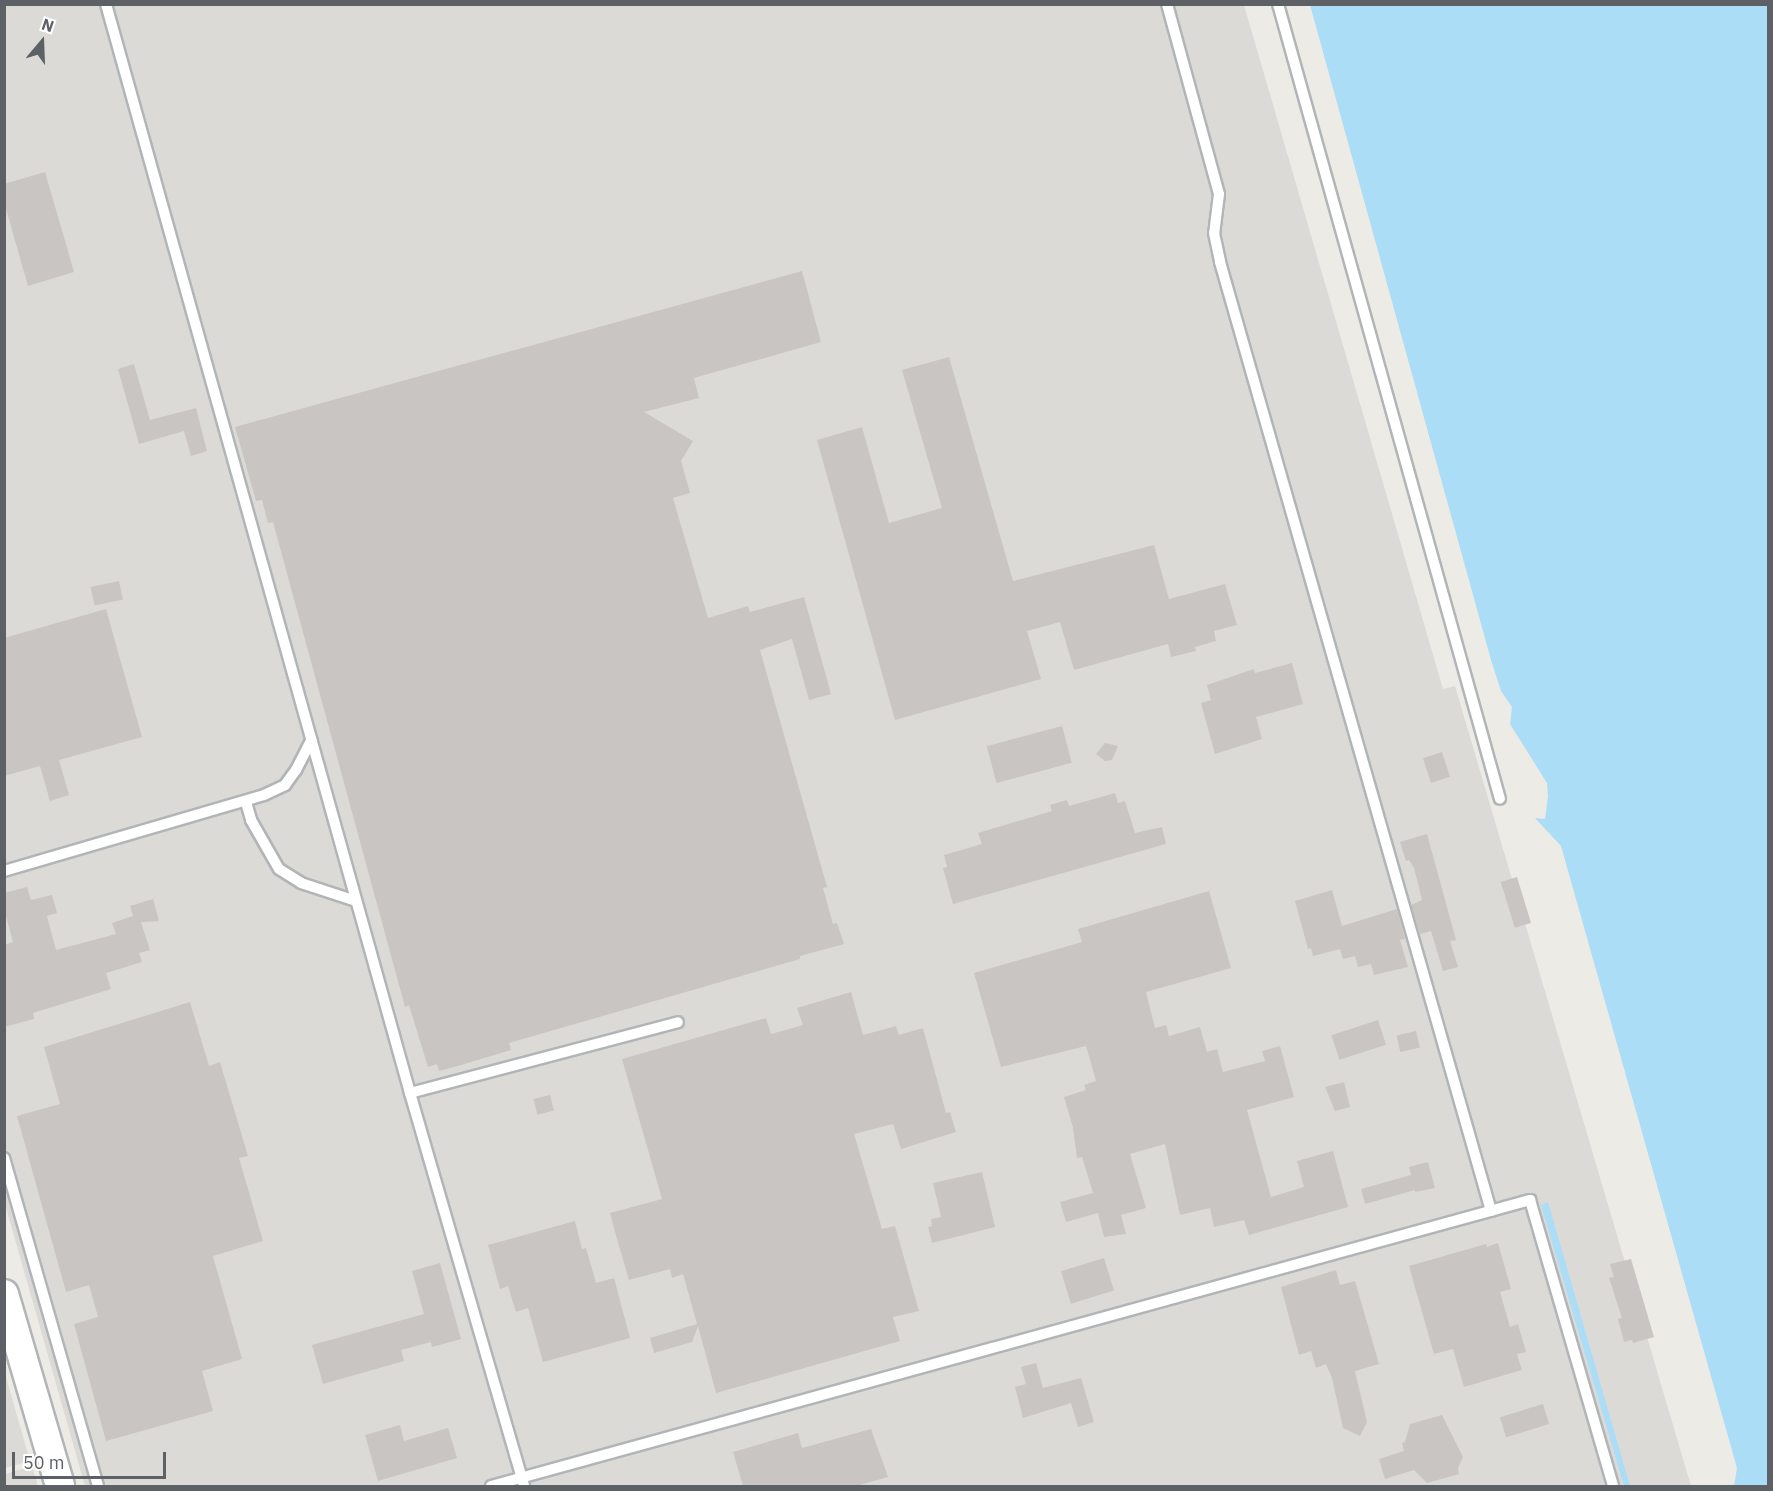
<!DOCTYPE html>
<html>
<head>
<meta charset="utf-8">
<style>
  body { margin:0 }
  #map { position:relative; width:1773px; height:1491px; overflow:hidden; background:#edebe5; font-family:"IBM Plex Sans",sans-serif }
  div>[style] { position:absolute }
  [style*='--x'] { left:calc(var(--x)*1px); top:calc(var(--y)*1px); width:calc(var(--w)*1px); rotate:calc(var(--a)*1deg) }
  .industrial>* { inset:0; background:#dcdad7 }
  .water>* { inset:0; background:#abddf7 }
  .building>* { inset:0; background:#c9c5c2; transform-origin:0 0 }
  .roads { filter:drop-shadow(2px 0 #b2b5b8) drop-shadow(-2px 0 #b2b5b8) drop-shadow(0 2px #b2b5b8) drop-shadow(0 -2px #b2b5b8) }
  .lane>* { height:10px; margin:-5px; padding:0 5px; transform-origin:5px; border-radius:5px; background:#fff }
  .secondary>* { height:28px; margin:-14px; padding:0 14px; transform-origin:14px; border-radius:14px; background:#fff }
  span { translate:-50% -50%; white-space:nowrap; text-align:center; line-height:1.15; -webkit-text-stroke:6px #fff; paint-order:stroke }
  .frame { position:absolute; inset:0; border:6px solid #5d6064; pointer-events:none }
  .north { position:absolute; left:12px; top:12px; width:60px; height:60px; -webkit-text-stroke:4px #fff; paint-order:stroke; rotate:19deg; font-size:16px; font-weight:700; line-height:24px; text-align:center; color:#5d6064 }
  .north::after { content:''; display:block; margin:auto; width:21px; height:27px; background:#5d6064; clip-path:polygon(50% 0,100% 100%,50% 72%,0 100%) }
  .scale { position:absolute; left:12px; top:1452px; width:154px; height:27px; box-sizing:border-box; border:3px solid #5d6064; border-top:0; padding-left:8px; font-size:18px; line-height:21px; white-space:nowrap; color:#5d6064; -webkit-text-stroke:4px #fff; paint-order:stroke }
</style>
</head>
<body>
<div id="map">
  <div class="industrial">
    <div style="clip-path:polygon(4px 5px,1244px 5px,1443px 689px,1455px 686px,1691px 1486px,85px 1486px,5px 1204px)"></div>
    <div style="clip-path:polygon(4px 1370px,30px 1461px,5px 1468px,4px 1468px)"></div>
    <div style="clip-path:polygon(32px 1466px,38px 1486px,5px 1486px,5px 1474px)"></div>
  </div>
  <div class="water">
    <div style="clip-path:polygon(1310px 5px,1768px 5px,1768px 1486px,1734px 1486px,1737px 1468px,1561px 846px,1535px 818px,1545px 819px,1548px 796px,1547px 783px,1510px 724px,1512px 707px,1501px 691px,1491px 660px)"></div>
    <div style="clip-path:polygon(1548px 1202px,1630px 1486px,1624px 1486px,1541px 1205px)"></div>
  </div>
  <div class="building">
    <div style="clip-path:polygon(45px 172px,74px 272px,28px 286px,4px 202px,4px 184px)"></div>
    <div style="clip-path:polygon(802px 271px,821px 342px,694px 378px,699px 398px,644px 412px,693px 441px,681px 461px,690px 493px,673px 498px,708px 618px,748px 606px,750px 612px,804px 597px,831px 694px,809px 700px,792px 639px,760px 650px,827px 887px,823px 888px,833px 924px,837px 923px,844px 944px,800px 956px,800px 959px,509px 1043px,511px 1050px,461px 1065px,439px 1071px,437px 1064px,428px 1067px,409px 1005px,405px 1007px,273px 522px,268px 523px,262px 500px,256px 501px,235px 427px)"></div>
    <div style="clip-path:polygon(949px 357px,1013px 581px,1154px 545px,1169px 599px,1225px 584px,1237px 625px,1214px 631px,1216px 641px,1195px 647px,1196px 651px,1171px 657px,1168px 644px,1074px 670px,1060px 622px,1027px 631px,1041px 679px,895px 720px,817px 440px,862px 427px,889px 523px,942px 508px,902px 370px)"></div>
    <div style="clip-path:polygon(134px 364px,150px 420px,196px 408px,207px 451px,191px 456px,184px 431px,139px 444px,118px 369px)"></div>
    <div style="left:119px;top:581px;width:19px;height:29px;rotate:78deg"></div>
    <div style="clip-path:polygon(106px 609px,142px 737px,59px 760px,69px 795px,50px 801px,40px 766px,4px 776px,4px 638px)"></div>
    <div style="clip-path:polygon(1292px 663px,1303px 704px,1256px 717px,1262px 739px,1215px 754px,1201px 703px,1211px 700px,1207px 685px,1254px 669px,1255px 673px)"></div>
    <div style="left:1062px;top:726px;width:38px;height:78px;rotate:75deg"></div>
    <div style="clip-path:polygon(1105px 743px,1118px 746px,1112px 760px,1105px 761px,1096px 754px)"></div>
    <div style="left:1442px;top:752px;width:26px;height:20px;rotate:72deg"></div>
    <div style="clip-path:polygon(1115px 793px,1118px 803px,1125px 801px,1135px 833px,1162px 827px,1166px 844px,953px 904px,943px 868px,947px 867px,944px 855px,982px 844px,978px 833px,1052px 811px,1050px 805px,1067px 800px,1069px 806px)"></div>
    <div style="clip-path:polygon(1427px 834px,1456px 940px,1450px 941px,1458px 967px,1443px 971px,1431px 931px,1420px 934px,1411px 905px,1422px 900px,1414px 868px,1409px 860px,1406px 861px,1400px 842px)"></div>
    <div style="left:1517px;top:877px;width:48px;height:17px;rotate:73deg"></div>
    <div style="clip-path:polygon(27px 887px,31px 900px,52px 895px,57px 913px,47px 916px,56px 950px,116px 934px,112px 923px,133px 916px,130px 906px,153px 899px,159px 921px,141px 922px,150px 950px,139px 953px,142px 962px,106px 973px,111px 989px,33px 1013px,34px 1019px,4px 1027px,4px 945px,13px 942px,4px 909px,4px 893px)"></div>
    <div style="clip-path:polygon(1332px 890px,1342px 926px,1397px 909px,1405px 939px,1400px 940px,1408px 967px,1374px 975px,1371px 964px,1358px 967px,1355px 956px,1343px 959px,1340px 949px,1313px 956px,1311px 948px,1308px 949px,1295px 901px)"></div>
    <div style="clip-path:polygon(1209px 891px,1231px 968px,1146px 992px,1155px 1028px,1166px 1025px,1169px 1036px,1200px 1027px,1207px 1052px,1217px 1049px,1223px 1072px,1265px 1061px,1262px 1051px,1280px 1046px,1294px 1097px,1247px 1110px,1271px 1197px,1304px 1187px,1297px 1161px,1333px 1151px,1348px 1207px,1249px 1235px,1244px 1220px,1214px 1227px,1210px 1208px,1180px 1215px,1165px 1144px,1130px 1154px,1146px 1208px,1121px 1215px,1126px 1234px,1104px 1237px,1098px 1213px,1066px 1222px,1060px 1202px,1093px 1193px,1082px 1157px,1077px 1158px,1073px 1128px,1064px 1097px,1086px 1090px,1084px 1085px,1096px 1081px,1086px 1046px,1001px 1067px,974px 973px,1082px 942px,1078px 929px)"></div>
    <div style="clip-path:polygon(851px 992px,863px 1035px,896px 1026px,899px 1035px,923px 1028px,946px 1113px,950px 1112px,956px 1132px,901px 1149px,893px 1124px,854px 1134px,882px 1229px,895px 1226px,919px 1311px,893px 1317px,900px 1341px,716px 1393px,698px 1326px,692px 1342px,654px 1353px,650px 1338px,697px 1324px,683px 1274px,672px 1278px,670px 1269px,629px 1280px,617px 1239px,610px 1213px,662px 1199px,622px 1059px,766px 1018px,771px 1034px,803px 1025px,797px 1008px)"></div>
    <div style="clip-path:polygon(190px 1002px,209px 1066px,220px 1062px,248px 1156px,239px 1158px,263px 1241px,213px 1256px,242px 1359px,202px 1371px,213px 1411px,106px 1441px,74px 1324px,98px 1317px,89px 1285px,66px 1292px,17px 1116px,60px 1104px,44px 1047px)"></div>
    <div style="left:1378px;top:1020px;width:26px;height:49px;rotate:72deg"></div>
    <div style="left:1416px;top:1031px;width:17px;height:20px;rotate:77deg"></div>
    <div style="clip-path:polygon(1344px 1082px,1350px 1107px,1335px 1111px,1325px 1087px)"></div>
    <div style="left:550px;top:1095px;width:16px;height:17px;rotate:76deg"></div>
    <div style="clip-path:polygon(1428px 1162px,1435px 1188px,1415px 1192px,1415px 1190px,1365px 1204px,1361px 1189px,1411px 1175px,1409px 1167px)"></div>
    <div style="clip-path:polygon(982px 1172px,995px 1227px,932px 1243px,928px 1227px,932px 1226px,931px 1219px,941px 1217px,933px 1183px)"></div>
    <div style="clip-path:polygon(575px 1221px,582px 1249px,586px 1248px,596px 1283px,614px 1278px,630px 1338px,543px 1362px,528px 1308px,516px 1312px,508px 1286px,500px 1289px,488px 1245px)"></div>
    <div style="clip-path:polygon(1498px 1243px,1511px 1289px,1500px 1292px,1510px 1327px,1518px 1324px,1526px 1352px,1517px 1354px,1522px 1370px,1464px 1387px,1453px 1349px,1434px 1354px,1409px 1266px,1486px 1244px,1487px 1247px)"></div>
    <div style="left:1104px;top:1258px;width:34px;height:45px;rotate:73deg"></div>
    <div style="clip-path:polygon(1631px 1259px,1654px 1337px,1633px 1343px,1632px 1340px,1624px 1342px,1618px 1319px,1622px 1318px,1609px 1278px,1614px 1277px,1610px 1264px)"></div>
    <div style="clip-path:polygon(440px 1263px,461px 1339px,432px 1347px,431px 1342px,401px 1350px,404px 1361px,323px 1384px,312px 1345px,424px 1314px,412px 1271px)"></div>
    <div style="clip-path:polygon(1336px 1270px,1340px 1285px,1355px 1281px,1379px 1364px,1355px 1371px,1367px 1422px,1360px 1436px,1343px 1428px,1332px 1378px,1326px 1364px,1316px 1368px,1311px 1351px,1299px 1355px,1281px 1287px)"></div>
    <div style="clip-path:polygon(1036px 1363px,1043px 1388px,1081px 1378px,1094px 1422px,1078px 1427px,1071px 1403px,1023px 1418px,1015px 1387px,1026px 1384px,1021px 1367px)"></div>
    <div style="left:1543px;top:1404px;width:21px;height:45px;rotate:73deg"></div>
    <div style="clip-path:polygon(1442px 1415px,1463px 1457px,1458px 1468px,1459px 1474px,1427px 1483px,1414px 1470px,1385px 1479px,1379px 1459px,1404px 1451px,1402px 1443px,1405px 1442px,1410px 1424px)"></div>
    <div style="clip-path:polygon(400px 1425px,404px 1441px,448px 1428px,457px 1458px,378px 1481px,365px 1435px)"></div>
    <div style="clip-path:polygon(871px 1429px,888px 1477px,856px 1486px,743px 1486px,733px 1452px,798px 1433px,802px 1448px)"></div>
  </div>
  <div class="roads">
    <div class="lane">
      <div style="--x:106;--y:4;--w:1131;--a:74.4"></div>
      <div style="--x:410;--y:1093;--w:409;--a:73.8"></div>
      <div style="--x:1167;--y:4;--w:197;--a:74.7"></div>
      <div style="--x:1219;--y:194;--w:39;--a:97"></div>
      <div style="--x:1214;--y:233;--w:30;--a:78"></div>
      <div style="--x:1220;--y:262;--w:987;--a:74.06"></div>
      <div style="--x:1278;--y:4;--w:825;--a:74.4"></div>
      <div style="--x:246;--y:802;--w:19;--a:74"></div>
      <div style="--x:251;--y:820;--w:56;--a:60.3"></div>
      <div style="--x:279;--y:869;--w:26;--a:32"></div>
      <div style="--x:301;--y:883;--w:58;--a:18.1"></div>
      <div style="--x:4;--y:871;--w:271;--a:-16.3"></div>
      <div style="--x:264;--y:795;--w:23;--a:-25"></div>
      <div style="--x:285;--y:785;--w:19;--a:-54"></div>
      <div style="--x:296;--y:770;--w:34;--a:-63"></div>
      <div style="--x:410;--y:1093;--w:277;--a:-14.8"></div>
      <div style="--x:4;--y:1158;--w:341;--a:74"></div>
      <div style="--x:491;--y:1486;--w:1078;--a:-15.39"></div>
      <div style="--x:1530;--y:1200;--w:298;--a:73.8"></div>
    </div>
    <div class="secondary">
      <div style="--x:4;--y:1294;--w:200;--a:73.7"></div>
    </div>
  </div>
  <div class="frame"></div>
  <div class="north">N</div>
  <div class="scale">50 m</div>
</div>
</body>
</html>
